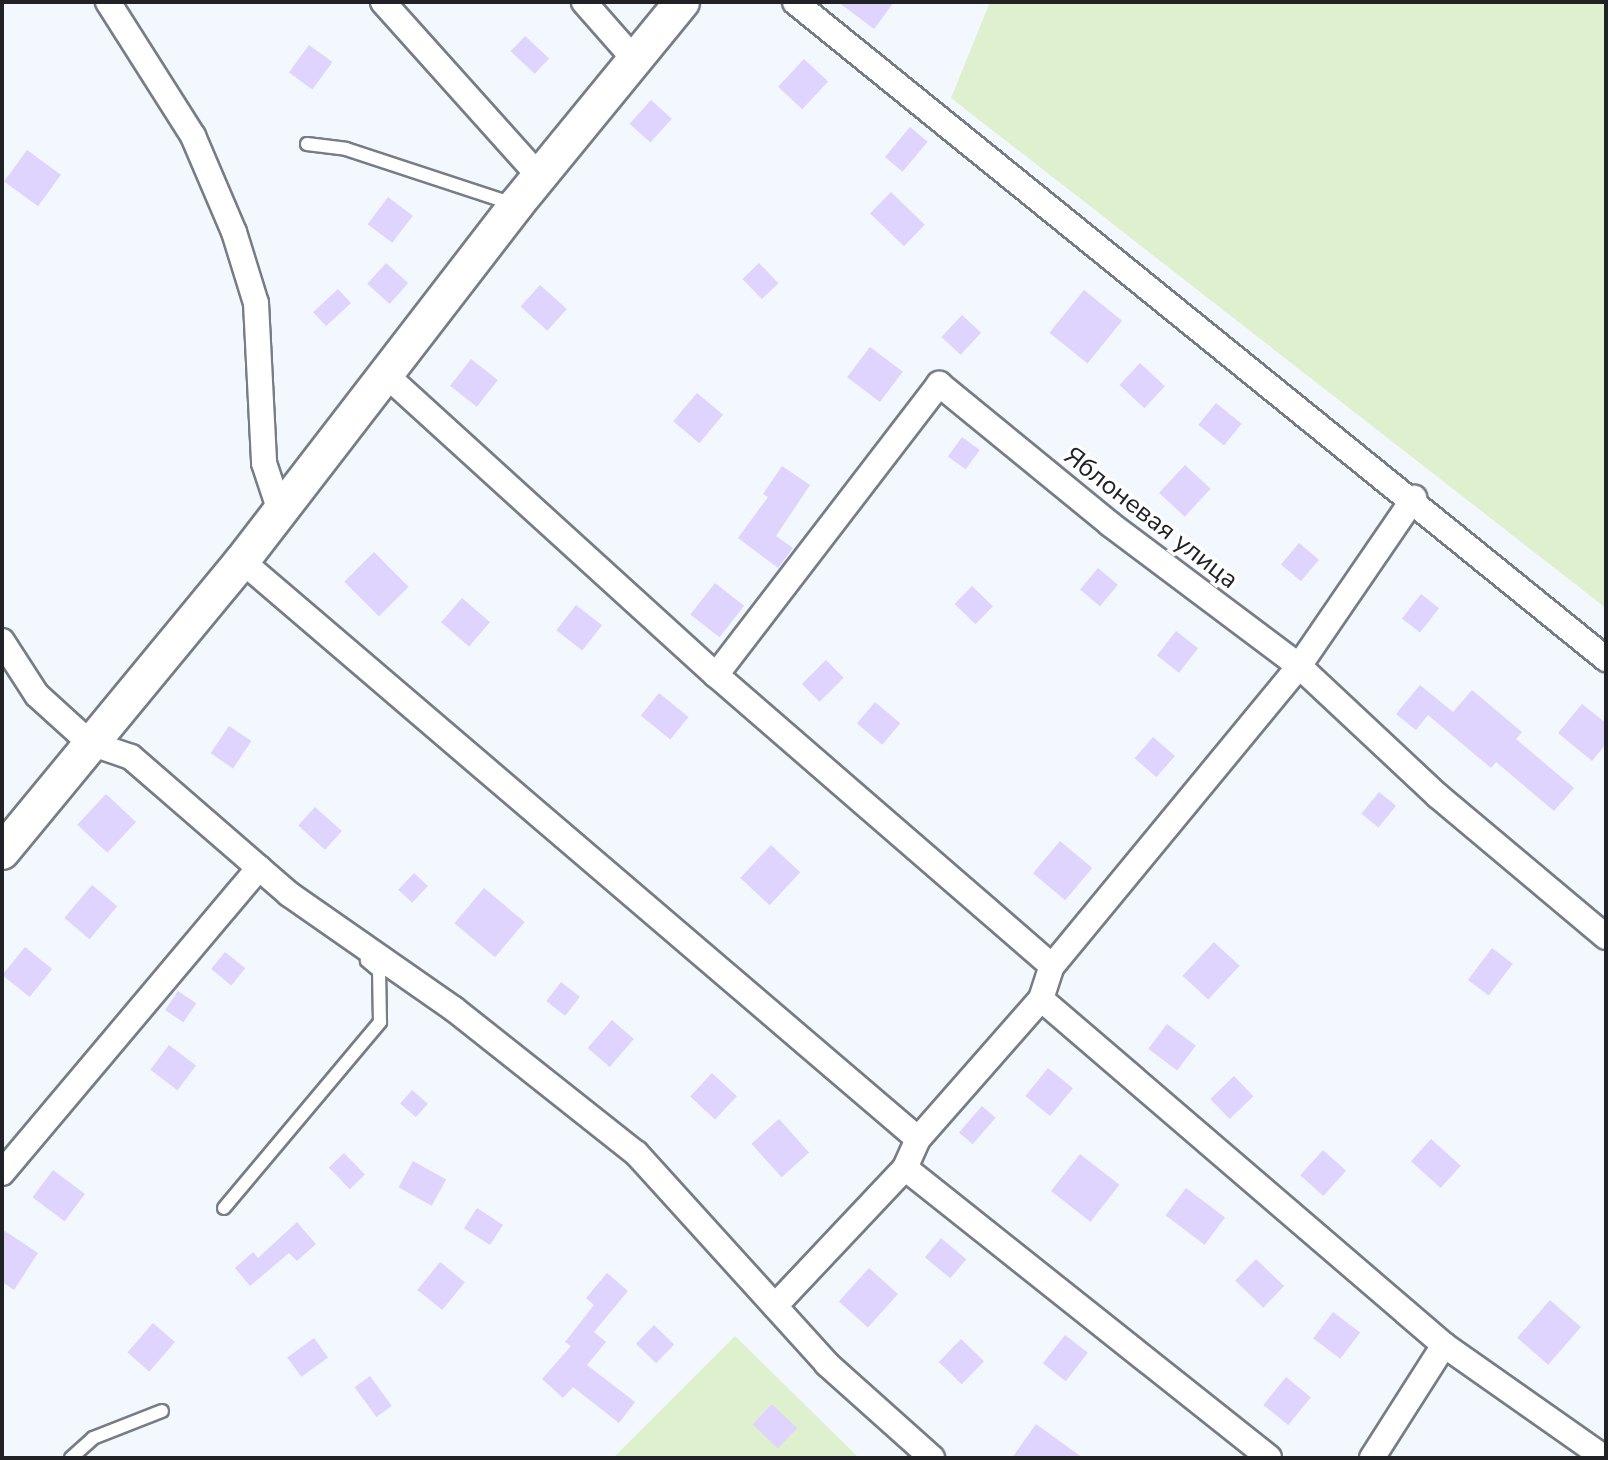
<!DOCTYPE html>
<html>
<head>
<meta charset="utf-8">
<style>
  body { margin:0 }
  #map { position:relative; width:1608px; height:1460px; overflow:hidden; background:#f3f7fe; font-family:"Nunito Sans",sans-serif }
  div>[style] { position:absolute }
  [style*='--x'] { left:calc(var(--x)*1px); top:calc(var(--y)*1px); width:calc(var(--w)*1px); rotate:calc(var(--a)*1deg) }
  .green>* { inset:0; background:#dff0ce }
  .building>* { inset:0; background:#dfd4fe; transform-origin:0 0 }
  .roads { filter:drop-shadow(2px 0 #777d87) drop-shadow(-2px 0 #777d87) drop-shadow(0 2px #777d87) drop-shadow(0 -2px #777d87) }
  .lane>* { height:12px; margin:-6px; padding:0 6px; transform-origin:6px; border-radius:6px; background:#fff }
  .street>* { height:24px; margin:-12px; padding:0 12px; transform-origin:12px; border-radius:12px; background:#fff }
  .secondary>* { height:34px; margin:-17px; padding:0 17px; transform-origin:17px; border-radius:17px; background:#fff }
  span { translate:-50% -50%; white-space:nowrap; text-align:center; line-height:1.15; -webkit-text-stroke:7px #fff; paint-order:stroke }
  .street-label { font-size:26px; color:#202226 }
  .frame { position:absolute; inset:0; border:4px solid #202226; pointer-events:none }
</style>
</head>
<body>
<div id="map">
  <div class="green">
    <div style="clip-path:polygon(990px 2px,1606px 2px,1606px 608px,951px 98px)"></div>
    <div style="clip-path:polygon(735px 1336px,859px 1458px,613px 1458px)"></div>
  </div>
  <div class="building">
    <div style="clip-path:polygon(838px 2px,894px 2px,874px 29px)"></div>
    <div style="left:525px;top:36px;width:33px;height:21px;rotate:43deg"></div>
    <div style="left:309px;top:45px;width:29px;height:34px;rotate:36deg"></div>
    <div style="left:804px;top:59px;width:33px;height:38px;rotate:43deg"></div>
    <div style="left:651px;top:100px;width:28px;height:32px;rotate:42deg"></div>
    <div style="left:910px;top:127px;width:23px;height:39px;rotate:40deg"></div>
    <div style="left:27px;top:150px;width:42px;height:39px;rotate:36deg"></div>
    <div style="left:891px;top:192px;width:47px;height:30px;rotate:44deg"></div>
    <div style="left:388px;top:197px;width:31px;height:34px;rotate:37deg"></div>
    <div style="left:386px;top:263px;width:30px;height:28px;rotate:42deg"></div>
    <div style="left:759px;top:263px;width:28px;height:23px;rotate:46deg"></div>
    <div style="left:540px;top:285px;width:36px;height:29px;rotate:42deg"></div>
    <div style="left:338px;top:289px;width:19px;height:34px;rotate:47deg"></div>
    <div style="left:1084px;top:290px;width:49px;height:55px;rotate:39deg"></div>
    <div style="left:962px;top:315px;width:26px;height:30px;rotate:43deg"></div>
    <div style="left:870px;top:347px;width:41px;height:38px;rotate:37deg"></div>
    <div style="left:471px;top:359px;width:34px;height:34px;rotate:38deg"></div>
    <div style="left:1140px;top:363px;width:34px;height:30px;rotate:43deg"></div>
    <div style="left:697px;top:393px;width:34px;height:37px;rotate:40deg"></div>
    <div style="left:1216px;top:403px;width:33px;height:28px;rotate:39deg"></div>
    <div style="left:962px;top:437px;width:22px;height:24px;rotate:36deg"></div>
    <div style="left:1185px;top:465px;width:35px;height:38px;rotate:43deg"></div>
    <div style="clip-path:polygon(782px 466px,810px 485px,776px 536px,793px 548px,778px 568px,738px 538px,768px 497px,763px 494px)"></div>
    <div style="left:1299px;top:543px;width:26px;height:28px;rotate:40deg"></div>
    <div style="left:374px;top:552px;width:49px;height:42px;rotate:45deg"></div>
    <div style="left:1098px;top:568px;width:26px;height:28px;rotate:40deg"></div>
    <div style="left:715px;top:583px;width:37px;height:40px;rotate:38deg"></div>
    <div style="left:972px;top:586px;width:29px;height:25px;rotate:44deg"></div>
    <div style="left:1421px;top:594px;width:23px;height:31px;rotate:38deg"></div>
    <div style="left:462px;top:598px;width:37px;height:32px;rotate:41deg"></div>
    <div style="left:576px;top:605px;width:33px;height:32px;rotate:38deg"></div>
    <div style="left:1176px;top:631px;width:28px;height:31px;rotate:38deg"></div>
    <div style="left:826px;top:660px;width:25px;height:34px;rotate:45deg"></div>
    <div style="clip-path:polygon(1420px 685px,1453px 712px,1472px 690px,1522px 732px,1516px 739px,1574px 788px,1554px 811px,1496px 762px,1491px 768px,1428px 715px,1416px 730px,1396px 714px)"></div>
    <div style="left:659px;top:693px;width:38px;height:29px;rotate:39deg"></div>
    <div style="left:875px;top:702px;width:33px;height:28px;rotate:40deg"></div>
    <div style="clip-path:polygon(1582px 704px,1606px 723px,1606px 744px,1592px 761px,1558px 733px)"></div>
    <div style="left:229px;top:726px;width:27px;height:33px;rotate:34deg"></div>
    <div style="left:1153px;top:737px;width:29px;height:28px;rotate:41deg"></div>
    <div style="left:1379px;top:792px;width:22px;height:28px;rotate:39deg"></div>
    <div style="left:106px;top:794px;width:41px;height:42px;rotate:43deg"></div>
    <div style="left:315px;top:807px;width:36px;height:25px;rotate:42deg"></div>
    <div style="left:1060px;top:841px;width:42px;height:42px;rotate:40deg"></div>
    <div style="left:771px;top:845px;width:40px;height:45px;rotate:43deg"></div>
    <div style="left:414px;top:873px;width:19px;height:23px;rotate:43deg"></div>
    <div style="left:92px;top:885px;width:33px;height:43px;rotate:40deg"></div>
    <div style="left:484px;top:888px;width:53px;height:46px;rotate:40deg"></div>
    <div style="left:1214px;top:942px;width:35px;height:46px;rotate:43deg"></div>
    <div style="left:25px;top:947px;width:35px;height:36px;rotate:39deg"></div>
    <div style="left:1492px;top:948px;width:26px;height:40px;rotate:37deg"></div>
    <div style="left:225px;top:952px;width:26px;height:22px;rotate:39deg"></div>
    <div style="left:561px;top:982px;width:24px;height:24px;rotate:38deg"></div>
    <div style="left:178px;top:991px;width:22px;height:23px;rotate:34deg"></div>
    <div style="left:612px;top:1020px;width:29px;height:37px;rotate:41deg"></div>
    <div style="left:1167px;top:1024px;width:36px;height:31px;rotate:37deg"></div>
    <div style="left:169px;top:1045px;width:34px;height:31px;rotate:37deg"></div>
    <div style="left:1048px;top:1068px;width:32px;height:36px;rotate:39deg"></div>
    <div style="left:712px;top:1073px;width:34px;height:32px;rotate:43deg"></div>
    <div style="left:1234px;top:1076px;width:28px;height:33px;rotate:46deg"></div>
    <div style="left:412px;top:1090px;width:21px;height:18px;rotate:41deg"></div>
    <div style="left:982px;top:1106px;width:18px;height:35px;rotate:41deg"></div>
    <div style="left:779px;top:1119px;width:45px;height:37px;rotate:48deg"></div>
    <div style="left:1431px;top:1139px;width:40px;height:30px;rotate:42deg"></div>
    <div style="left:1323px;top:1150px;width:31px;height:34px;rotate:42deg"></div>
    <div style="left:344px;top:1153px;width:30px;height:21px;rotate:46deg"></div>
    <div style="left:1080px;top:1154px;width:50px;height:47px;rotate:38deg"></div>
    <div style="left:413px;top:1161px;width:38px;height:30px;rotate:29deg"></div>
    <div style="left:53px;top:1170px;width:40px;height:34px;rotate:37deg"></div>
    <div style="left:1186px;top:1188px;width:49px;height:34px;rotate:37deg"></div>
    <div style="left:477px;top:1208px;width:31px;height:24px;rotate:33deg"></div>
    <div style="clip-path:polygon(297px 1222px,316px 1244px,297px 1261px,289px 1253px,250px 1286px,235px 1268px,253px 1252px,258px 1258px)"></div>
    <div style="clip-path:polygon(2px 1229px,38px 1253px,14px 1290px,2px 1282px)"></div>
    <div style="left:941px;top:1238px;width:33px;height:25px;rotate:40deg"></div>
    <div style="left:1256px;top:1259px;width:39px;height:30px;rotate:44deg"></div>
    <div style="left:440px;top:1262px;width:32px;height:36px;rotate:39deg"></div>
    <div style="left:869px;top:1268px;width:39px;height:45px;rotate:42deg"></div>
    <div style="clip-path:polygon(607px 1273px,628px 1291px,594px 1332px,606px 1342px,587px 1365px,635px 1402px,619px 1423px,573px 1387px,563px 1398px,542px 1379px,571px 1346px,565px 1342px,594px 1305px,586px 1298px)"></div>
    <div style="left:1550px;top:1300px;width:41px;height:50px;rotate:41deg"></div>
    <div style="left:1333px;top:1312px;width:34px;height:33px;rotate:37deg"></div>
    <div style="left:153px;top:1323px;width:29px;height:39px;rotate:41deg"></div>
    <div style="left:654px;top:1325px;width:28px;height:26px;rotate:44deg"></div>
    <div style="left:1065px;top:1335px;width:29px;height:36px;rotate:38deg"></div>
    <div style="left:314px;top:1338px;width:24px;height:33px;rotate:54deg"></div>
    <div style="left:961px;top:1339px;width:32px;height:32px;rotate:44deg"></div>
    <div style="left:370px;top:1376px;width:37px;height:19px;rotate:54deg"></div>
    <div style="left:1286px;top:1377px;width:32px;height:36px;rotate:39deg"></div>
    <div style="left:772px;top:1404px;width:35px;height:28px;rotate:44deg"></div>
    <div style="clip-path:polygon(1036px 1424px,1083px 1458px,1012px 1458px)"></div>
  </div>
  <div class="roads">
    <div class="lane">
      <div style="--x:307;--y:144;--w:39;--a:7"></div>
      <div style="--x:346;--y:149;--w:176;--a:18.2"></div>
      <div style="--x:224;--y:1208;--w:243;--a:-50"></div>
      <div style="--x:380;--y:1022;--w:51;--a:-91.1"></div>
      <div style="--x:379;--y:971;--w:16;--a:-140"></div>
      <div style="--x:71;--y:1458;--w:30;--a:-42"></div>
      <div style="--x:93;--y:1438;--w:74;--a:-21.4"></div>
    </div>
    <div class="street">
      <div style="--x:108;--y:2;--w:159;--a:57.6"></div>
      <div style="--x:193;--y:136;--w:104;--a:66.9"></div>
      <div style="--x:234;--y:232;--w:74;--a:72.8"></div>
      <div style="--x:256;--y:303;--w:160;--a:87.1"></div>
      <div style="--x:264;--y:463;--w:47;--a:71.6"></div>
      <div style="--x:383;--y:2;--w:235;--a:48.1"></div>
      <div style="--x:584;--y:2;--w:77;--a:48.7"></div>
      <div style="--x:795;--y:2;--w:1044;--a:39.01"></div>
      <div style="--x:386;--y:375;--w:446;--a:42.3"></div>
      <div style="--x:716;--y:675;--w:444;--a:40.9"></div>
      <div style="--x:242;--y:561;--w:889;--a:40.53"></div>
      <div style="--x:2;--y:641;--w:64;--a:57.1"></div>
      <div style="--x:37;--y:695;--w:72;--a:42.2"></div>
      <div style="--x:90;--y:743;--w:43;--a:18.9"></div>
      <div style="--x:131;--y:757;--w:209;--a:40.9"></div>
      <div style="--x:289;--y:894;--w:201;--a:34.9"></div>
      <div style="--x:454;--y:1009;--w:232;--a:38.4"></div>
      <div style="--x:636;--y:1153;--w:285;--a:47.8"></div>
      <div style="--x:827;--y:1364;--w:141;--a:41.8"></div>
      <div style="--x:716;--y:675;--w:367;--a:-52.5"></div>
      <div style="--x:939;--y:384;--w:221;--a:39.3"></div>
      <div style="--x:1110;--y:524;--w:236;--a:36.9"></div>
      <div style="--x:1299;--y:666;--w:190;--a:43.1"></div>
      <div style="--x:1438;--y:796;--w:219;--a:40"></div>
      <div style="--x:1041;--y:999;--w:531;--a:40.65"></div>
      <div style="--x:1444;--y:1345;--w:197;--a:35.1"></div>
      <div style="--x:905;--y:1168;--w:465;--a:38.5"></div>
      <div style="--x:2;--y:1173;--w:399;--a:-49.9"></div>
      <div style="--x:775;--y:1306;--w:190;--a:-46.7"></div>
      <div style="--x:905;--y:1168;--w:32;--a:-66"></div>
      <div style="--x:918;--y:1139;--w:186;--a:-48.7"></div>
      <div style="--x:1041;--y:999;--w:35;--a:-72"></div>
      <div style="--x:1052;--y:966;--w:389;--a:-50.5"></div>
      <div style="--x:1299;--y:666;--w:204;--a:-55.6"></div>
      <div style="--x:1372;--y:1458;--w:134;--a:-57.5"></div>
    </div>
    <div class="secondary">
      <div style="--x:2;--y:852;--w:377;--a:-50.5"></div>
      <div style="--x:242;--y:561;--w:449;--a:-52.4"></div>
      <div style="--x:516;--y:205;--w:262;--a:-50.7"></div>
    </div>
  </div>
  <div class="street-label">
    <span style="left:1151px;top:518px;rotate:38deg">Яблоневая улица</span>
  </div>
  <div class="frame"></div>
</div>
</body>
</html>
